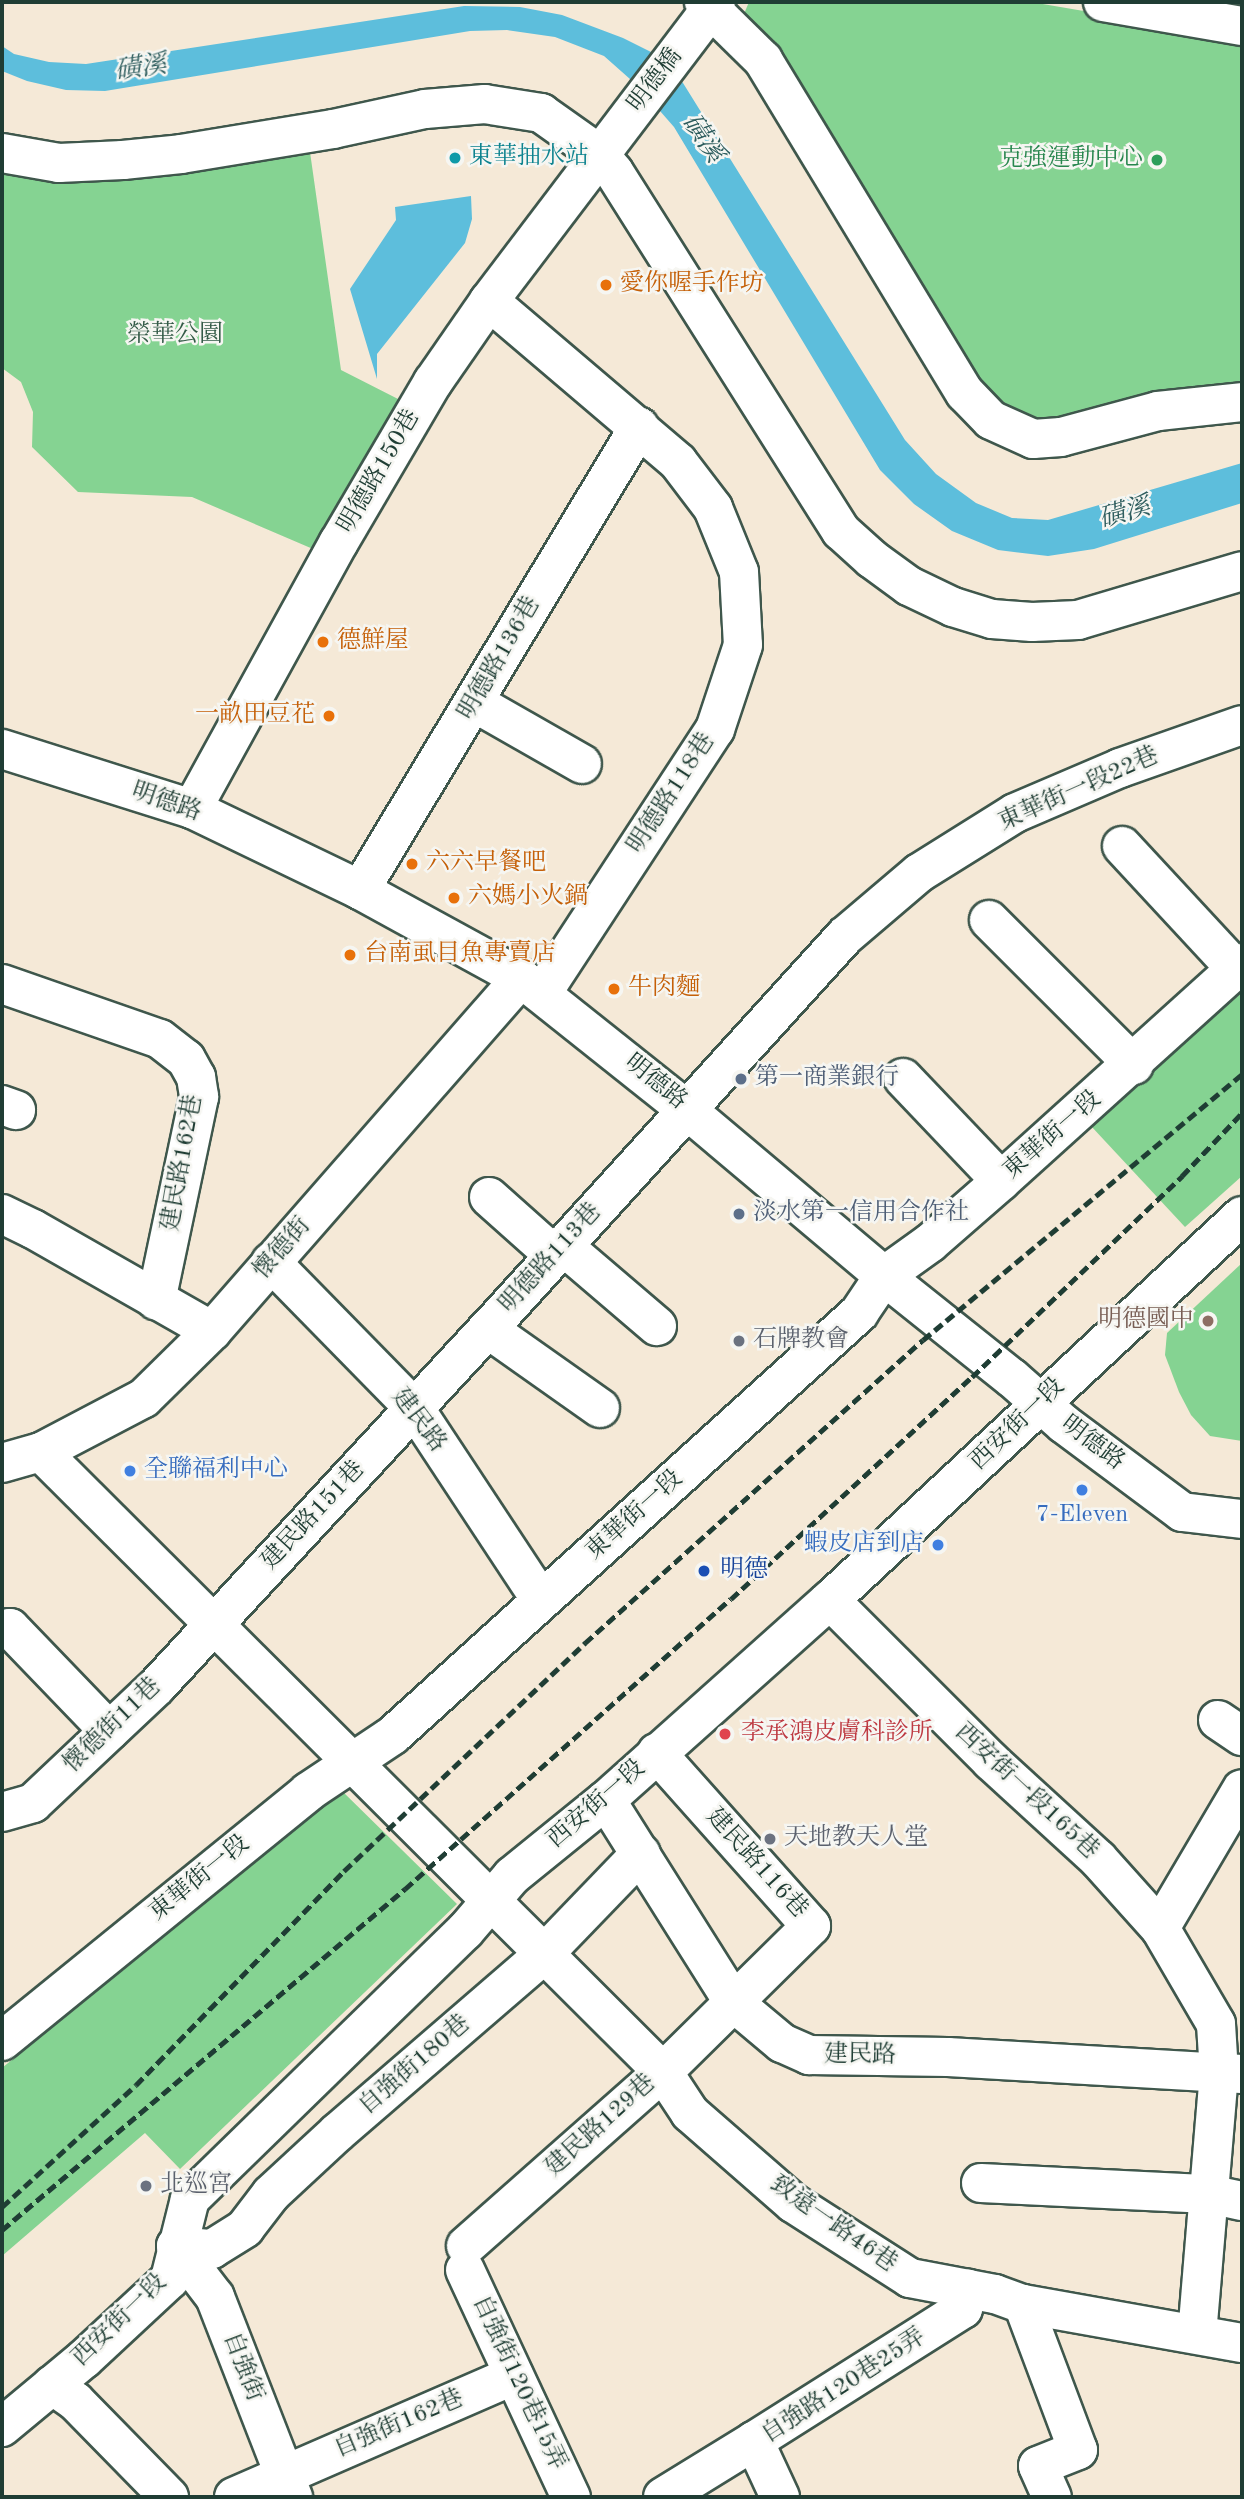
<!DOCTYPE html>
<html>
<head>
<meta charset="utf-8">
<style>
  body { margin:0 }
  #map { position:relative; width:1244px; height:2499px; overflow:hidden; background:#f5e9d7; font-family:"Old Standard TT","Noto Serif TC",serif }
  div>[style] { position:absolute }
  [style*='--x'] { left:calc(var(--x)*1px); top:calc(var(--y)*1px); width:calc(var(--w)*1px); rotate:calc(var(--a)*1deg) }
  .green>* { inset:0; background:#85d392 }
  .water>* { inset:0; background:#5dbedc }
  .roads { filter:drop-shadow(2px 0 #3f574c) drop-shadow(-2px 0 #3f574c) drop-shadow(0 2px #3f574c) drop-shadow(0 -2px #3f574c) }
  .minor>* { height:38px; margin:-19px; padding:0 19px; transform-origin:19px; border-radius:19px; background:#fff }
  .rail>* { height:5px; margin-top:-2.5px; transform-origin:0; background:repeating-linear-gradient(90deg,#1f3d34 0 10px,transparent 0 15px) }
  .dots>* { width:19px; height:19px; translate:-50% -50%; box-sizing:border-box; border:4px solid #f6f6f2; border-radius:50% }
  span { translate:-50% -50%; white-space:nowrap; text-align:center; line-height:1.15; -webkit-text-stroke:5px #f6f6f2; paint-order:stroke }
  .street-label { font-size:24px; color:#1f3d34 }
  .culture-label { font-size:24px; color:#0d838f }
  .left { translate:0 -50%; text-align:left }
  .leisure-label { font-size:24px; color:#27864d }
  .right { translate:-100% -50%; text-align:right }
  .food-label { font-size:24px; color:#c56008 }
  .park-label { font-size:24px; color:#335b47 }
  .service-label { font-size:24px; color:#4e5e75 }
  .education-label { font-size:24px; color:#785e54 }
  .worship-label { font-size:24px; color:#5b616d }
  .shop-label { font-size:24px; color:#366cbe }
  .transit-label { font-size:24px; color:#164399 }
  .health-label { font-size:24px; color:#be3a42 }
  .water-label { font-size:26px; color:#2e5d5e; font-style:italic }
  .frame { position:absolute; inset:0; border:4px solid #1f3d34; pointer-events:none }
</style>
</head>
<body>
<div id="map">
  <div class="green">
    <div style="clip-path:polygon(749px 2px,1031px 2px,1242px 38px,1242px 390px,1042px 425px,990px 407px,741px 21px)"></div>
    <div style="clip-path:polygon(310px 152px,341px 370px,400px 400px,313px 549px,192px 497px,78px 492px,32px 447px,33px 412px,21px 382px,2px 368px,2px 166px,81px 181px,130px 180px)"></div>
    <div style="clip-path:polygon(1242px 991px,1242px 1176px,1185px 1227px,1091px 1126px)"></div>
    <div style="clip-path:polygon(1242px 1263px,1242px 1441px,1210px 1436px,1191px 1415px,1179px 1392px,1165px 1355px,1167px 1333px)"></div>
    <div style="clip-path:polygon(340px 1789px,457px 1904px,180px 2169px,145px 2133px,2px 2256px,2px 2068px)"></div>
  </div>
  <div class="water">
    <div style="clip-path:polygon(464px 6px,520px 7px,562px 15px,623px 38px,661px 57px,683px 83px,905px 440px,936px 474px,976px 503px,1012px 518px,1048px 520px,1242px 463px,1242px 503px,1094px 549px,1048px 556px,998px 550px,952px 531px,914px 504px,880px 470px,674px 127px,639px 87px,604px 56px,555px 37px,507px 30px,470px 31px,105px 91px,66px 90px,27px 81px,2px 71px,2px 46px,14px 54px,49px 62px,86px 64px)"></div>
    <div style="clip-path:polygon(471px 196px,472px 219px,465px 243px,377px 354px,377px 379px,350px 289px,396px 220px,395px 207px)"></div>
  </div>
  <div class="roads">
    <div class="minor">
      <div style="--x:704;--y:2;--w:83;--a:44.5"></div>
      <div style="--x:763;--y:60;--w:389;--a:58.8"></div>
      <div style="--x:965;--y:393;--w:37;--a:46"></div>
      <div style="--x:991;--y:420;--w:46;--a:24.3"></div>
      <div style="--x:1033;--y:439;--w:28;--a:-4"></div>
      <div style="--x:1061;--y:437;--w:100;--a:-15"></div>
      <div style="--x:1158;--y:411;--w:84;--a:-6.1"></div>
      <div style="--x:1103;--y:2;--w:141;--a:9.8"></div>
      <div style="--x:2;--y:153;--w:58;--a:10"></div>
      <div style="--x:59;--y:163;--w:64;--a:-2.7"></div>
      <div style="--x:123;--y:160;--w:58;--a:-5.9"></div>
      <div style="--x:181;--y:154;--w:154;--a:-9.3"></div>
      <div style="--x:333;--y:129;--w:94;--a:-12.3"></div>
      <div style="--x:425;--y:109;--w:60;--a:-4.8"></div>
      <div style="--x:485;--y:104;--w:57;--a:9.1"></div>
      <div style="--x:541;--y:113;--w:71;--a:35.3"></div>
      <div style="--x:599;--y:154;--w:23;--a:50"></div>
      <div style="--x:614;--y:172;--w:425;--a:57.7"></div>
      <div style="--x:841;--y:531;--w:42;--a:42.1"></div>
      <div style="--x:872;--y:559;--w:46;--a:36.1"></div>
      <div style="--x:909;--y:586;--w:49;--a:25.5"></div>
      <div style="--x:953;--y:607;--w:41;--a:17.1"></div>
      <div style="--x:992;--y:619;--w:40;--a:4.3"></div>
      <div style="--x:1032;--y:622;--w:46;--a:-2.5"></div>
      <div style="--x:1078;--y:620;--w:171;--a:-16.6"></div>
      <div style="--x:489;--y:301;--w:248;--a:40.4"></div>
      <div style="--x:678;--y:462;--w:58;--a:52.7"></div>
      <div style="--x:713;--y:508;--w:69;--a:67.9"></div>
      <div style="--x:739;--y:572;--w:73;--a:86.9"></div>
      <div style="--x:743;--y:645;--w:89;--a:108.4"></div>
      <div style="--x:715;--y:729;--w:314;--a:123.2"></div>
      <div style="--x:475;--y:703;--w:123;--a:29.7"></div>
      <div style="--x:2;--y:749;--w:199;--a:17.5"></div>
      <div style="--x:192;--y:809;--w:187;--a:25.7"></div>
      <div style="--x:360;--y:890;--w:183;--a:28.7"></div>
      <div style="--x:521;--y:978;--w:212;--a:38.5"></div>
      <div style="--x:687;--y:1110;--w:258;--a:40.1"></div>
      <div style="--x:884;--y:1276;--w:164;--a:38.6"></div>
      <div style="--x:1012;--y:1378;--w:69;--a:41.5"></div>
      <div style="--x:1064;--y:1424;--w:147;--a:36.7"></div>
      <div style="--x:1182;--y:1512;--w:60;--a:6.7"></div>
      <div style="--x:192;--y:809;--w:305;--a:-61.2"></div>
      <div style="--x:339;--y:542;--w:186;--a:-59.6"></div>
      <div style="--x:433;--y:382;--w:98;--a:-55.3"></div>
      <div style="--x:489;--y:301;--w:375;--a:-52.8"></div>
      <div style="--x:1122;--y:846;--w:168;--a:47.2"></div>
      <div style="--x:360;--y:890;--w:541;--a:-58.93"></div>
      <div style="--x:989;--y:920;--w:205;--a:45"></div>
      <div style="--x:2;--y:984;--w:167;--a:19.2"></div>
      <div style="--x:160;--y:1039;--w:33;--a:38"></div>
      <div style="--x:186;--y:1059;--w:21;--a:61"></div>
      <div style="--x:196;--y:1077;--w:20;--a:81"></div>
      <div style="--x:199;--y:1097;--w:208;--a:101.9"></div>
      <div style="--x:903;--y:1078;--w:142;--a:46.4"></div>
      <div style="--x:2;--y:1105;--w:15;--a:20"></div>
      <div style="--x:489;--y:1197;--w:86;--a:41.7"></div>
      <div style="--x:2;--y:1214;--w:34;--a:26"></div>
      <div style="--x:33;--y:1229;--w:206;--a:29.7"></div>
      <div style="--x:562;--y:1245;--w:125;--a:40.5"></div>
      <div style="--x:271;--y:1262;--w:206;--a:45.6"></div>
      <div style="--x:415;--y:1409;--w:229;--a:56.6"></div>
      <div style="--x:488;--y:1329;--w:137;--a:35.2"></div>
      <div style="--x:41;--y:1452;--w:878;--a:44.91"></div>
      <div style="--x:663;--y:2072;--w:49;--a:56.6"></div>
      <div style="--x:690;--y:2113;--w:137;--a:41.1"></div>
      <div style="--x:793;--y:2203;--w:139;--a:32.7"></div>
      <div style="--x:910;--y:2278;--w:86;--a:10.7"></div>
      <div style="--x:995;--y:2294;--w:30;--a:20"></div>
      <div style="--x:1023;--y:2304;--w:222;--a:10.1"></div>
      <div style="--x:2;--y:1463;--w:41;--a:-15.8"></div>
      <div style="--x:41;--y:1452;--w:116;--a:-27.7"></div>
      <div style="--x:144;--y:1398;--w:95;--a:-44.6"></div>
      <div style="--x:212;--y:1331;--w:469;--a:-48.8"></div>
      <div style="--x:830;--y:1600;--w:228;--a:45"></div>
      <div style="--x:991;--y:1761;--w:145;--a:42.5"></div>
      <div style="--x:1098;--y:1859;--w:93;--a:48.1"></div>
      <div style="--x:1160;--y:1928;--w:111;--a:59.7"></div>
      <div style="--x:1216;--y:2024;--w:49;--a:86.5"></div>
      <div style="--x:1219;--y:2073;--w:262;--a:94.8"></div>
      <div style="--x:2;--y:1629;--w:8;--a:-7"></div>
      <div style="--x:10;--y:1628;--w:143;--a:46.1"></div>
      <div style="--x:1218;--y:1720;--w:29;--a:34"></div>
      <div style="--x:606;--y:1800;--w:239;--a:57.8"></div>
      <div style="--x:733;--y:2002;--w:64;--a:39.9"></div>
      <div style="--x:782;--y:2043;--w:30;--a:24"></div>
      <div style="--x:809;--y:2055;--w:139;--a:0.8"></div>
      <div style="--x:948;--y:2057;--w:294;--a:3.3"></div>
      <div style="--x:2;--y:1812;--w:32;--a:-16"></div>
      <div style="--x:33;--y:1803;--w:170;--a:-43.3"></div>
      <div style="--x:157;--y:1686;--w:487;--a:-47.2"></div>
      <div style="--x:488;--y:1329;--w:531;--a:-47.75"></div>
      <div style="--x:845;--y:936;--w:97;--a:-40.4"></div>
      <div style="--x:919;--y:873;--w:113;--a:-32"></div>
      <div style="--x:1015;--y:813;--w:114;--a:-23.2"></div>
      <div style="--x:1120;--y:768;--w:129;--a:-19.4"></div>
      <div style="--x:1160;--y:1928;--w:161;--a:-59.5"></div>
      <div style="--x:2;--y:2041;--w:395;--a:-39.1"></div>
      <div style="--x:308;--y:1792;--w:102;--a:-33.8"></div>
      <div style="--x:393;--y:1735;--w:629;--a:-42.16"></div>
      <div style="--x:859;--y:1313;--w:45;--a:-56"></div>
      <div style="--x:884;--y:1276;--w:57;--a:-35.7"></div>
      <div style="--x:930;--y:1243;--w:94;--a:-41.1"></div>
      <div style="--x:1001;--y:1181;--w:325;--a:-42.1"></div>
      <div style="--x:981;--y:2183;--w:228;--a:2.8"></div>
      <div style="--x:1209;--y:2194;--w:34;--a:12"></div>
      <div style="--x:176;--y:2246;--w:36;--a:5"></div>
      <div style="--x:212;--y:2249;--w:39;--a:-32"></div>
      <div style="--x:245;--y:2228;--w:43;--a:-52.6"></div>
      <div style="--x:271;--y:2194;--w:91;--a:-42.8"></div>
      <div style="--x:338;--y:2132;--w:271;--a:-40.8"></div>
      <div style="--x:543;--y:1955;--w:141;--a:-46.1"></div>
      <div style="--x:176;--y:2246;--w:64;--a:52.6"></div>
      <div style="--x:215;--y:2297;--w:215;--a:68.7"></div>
      <div style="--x:466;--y:2246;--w:263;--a:-41.5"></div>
      <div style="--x:663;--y:2072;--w:208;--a:-44.6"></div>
      <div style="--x:811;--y:1926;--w:232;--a:-131.7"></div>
      <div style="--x:465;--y:2270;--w:251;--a:65"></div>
      <div style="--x:1023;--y:2304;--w:156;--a:69.4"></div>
      <div style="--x:1078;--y:2450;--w:43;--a:158.2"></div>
      <div style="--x:1038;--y:2466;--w:34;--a:66"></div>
      <div style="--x:52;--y:2385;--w:29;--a:35"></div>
      <div style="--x:76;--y:2402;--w:133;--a:45.6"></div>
      <div style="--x:2;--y:2427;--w:107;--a:-39.7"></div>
      <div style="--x:84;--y:2359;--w:117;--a:-42.9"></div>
      <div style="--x:170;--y:2279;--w:82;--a:-76"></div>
      <div style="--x:190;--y:2199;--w:384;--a:-44.3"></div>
      <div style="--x:465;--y:1931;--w:72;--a:-49.5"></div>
      <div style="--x:512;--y:1876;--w:121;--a:-39"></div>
      <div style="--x:606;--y:1800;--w:300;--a:-41.8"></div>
      <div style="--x:830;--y:1600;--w:563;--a:-42.99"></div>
      <div style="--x:234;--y:2497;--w:305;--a:-23.5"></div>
      <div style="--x:663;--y:2497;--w:107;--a:-31.6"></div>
      <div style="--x:780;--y:2497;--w:62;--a:-114.9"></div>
      <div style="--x:754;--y:2441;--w:247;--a:-32.3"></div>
      <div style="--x:963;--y:2309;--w:21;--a:-76"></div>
    </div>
  </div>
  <div class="rail">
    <div style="--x:2;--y:2207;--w:181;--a:-42.3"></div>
    <div style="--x:136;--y:2085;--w:298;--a:-45.8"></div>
    <div style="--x:344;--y:1871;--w:332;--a:-43.4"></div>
    <div style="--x:585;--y:1643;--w:454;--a:-41.9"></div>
    <div style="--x:923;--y:1340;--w:415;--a:-39.8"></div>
    <div style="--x:2;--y:2230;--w:528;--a:-40.24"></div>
    <div style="--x:405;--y:1889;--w:436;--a:-41.7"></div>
    <div style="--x:731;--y:1599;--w:328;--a:-42.7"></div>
    <div style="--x:972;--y:1377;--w:291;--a:-43.7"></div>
    <div style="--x:1182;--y:1176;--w:87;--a:-46.4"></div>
  </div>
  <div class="dots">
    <div style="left:455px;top:158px;background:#0f9aa8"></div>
    <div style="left:1157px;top:160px;background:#2e9e5b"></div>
    <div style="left:606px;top:285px;background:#e8710a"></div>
    <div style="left:323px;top:642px;background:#e8710a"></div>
    <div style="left:329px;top:716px;background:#e8710a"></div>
    <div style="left:412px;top:864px;background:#e8710a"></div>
    <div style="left:454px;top:898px;background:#e8710a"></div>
    <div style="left:350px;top:955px;background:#e8710a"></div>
    <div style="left:614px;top:989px;background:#e8710a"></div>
    <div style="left:741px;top:1079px;background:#5c6f8a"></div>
    <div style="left:739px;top:1214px;background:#5c6f8a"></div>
    <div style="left:1208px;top:1321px;background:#8d6e63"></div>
    <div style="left:739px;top:1341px;background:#6b7280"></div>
    <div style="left:130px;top:1471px;background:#3f7fe0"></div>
    <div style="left:1082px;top:1490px;background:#3f7fe0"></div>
    <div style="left:938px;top:1545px;background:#3f7fe0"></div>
    <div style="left:704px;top:1571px;background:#1a4fb4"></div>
    <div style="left:725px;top:1734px;background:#e0444e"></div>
    <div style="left:770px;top:1839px;background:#6b7280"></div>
    <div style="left:146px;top:2186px;background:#6b7280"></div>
  </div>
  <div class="street-label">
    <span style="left:656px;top:81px;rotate:-53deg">明德橋</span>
    <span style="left:380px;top:472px;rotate:-60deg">明德路150巷</span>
    <span style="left:500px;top:659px;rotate:-60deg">明德路136巷</span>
    <span style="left:1079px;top:790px;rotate:-24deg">東華街一段22巷</span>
    <span style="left:672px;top:794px;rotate:-57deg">明德路118巷</span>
    <span style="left:166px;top:803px;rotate:19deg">明德路</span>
    <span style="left:655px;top:1083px;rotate:39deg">明德路</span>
    <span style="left:1053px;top:1136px;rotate:-41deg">東華街一段</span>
    <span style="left:183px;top:1163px;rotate:-80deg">建民路162巷</span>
    <span style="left:283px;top:1249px;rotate:-49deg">懷德街</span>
    <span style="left:551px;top:1259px;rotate:-48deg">明德路113巷</span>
    <span style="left:418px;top:1421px;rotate:53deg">建民路</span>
    <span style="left:1018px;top:1425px;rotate:-44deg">西安街一段</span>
    <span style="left:1092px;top:1444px;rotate:37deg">明德路</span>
    <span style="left:314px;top:1516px;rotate:-47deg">建民路151巷</span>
    <span style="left:635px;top:1516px;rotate:-42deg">東華街一段</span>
    <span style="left:113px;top:1726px;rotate:-44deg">懷德街11巷</span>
    <span style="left:1026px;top:1792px;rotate:43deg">西安街一段165巷</span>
    <span style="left:597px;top:1805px;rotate:-41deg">西安街一段</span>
    <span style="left:756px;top:1864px;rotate:48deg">建民路116巷</span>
    <span style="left:200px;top:1879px;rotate:-39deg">東華街一段</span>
    <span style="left:860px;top:2056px;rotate:1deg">建民路</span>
    <span style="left:415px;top:2066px;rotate:-41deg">自強街180巷</span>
    <span style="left:601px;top:2126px;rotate:-42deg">建民路129巷</span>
    <span style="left:833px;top:2225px;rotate:35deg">致遠一路46巷</span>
    <span style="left:120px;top:2321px;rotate:-44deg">西安街一段</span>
    <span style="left:242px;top:2367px;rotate:69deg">自強街</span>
    <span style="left:518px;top:2383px;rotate:65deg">自強街120巷15弄</span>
    <span style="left:844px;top:2387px;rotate:-33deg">自強路120巷25弄</span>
    <span style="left:399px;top:2425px;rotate:-23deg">自強街162巷</span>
  </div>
  <div class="culture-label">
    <span class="left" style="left:469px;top:158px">東華抽水站</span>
  </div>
  <div class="leisure-label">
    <span class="right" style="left:1143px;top:160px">克強運動中心</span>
  </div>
  <div class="food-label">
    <span class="left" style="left:620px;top:285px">愛你喔手作坊</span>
    <span class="left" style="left:337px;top:642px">德鮮屋</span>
    <span class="right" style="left:315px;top:716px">一畝田豆花</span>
    <span class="left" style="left:426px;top:864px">六六早餐吧</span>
    <span class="left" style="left:468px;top:898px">六媽小火鍋</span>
    <span class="left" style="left:364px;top:955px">台南虱目魚專賣店</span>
    <span class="left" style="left:628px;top:989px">牛肉麵</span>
  </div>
  <div class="park-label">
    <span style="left:175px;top:336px">榮華公園</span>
  </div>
  <div class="service-label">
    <span class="left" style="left:755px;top:1079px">第一商業銀行</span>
    <span class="left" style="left:753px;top:1214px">淡水第一信用合作社</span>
  </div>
  <div class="education-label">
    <span class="right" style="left:1194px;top:1321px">明德國中</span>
  </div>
  <div class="worship-label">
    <span class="left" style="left:753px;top:1341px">石牌教會</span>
    <span class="left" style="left:784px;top:1839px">天地教天人堂</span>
    <span class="left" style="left:160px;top:2186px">北巡宮</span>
  </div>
  <div class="shop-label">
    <span class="left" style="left:144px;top:1471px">全聯福利中心</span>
    <span style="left:1082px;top:1516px">7-Eleven</span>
    <span class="right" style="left:924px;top:1545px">蝦皮店到店</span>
  </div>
  <div class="transit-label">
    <span class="left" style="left:720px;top:1571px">明德</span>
  </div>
  <div class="health-label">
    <span class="left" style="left:741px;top:1734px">李承鴻皮膚科診所</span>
  </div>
  <div class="water-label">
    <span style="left:141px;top:69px;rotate:-8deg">磺溪</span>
    <span style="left:702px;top:139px;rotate:56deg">磺溪</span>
    <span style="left:1125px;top:514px;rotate:-16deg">磺溪</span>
  </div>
  <div class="frame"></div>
</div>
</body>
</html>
